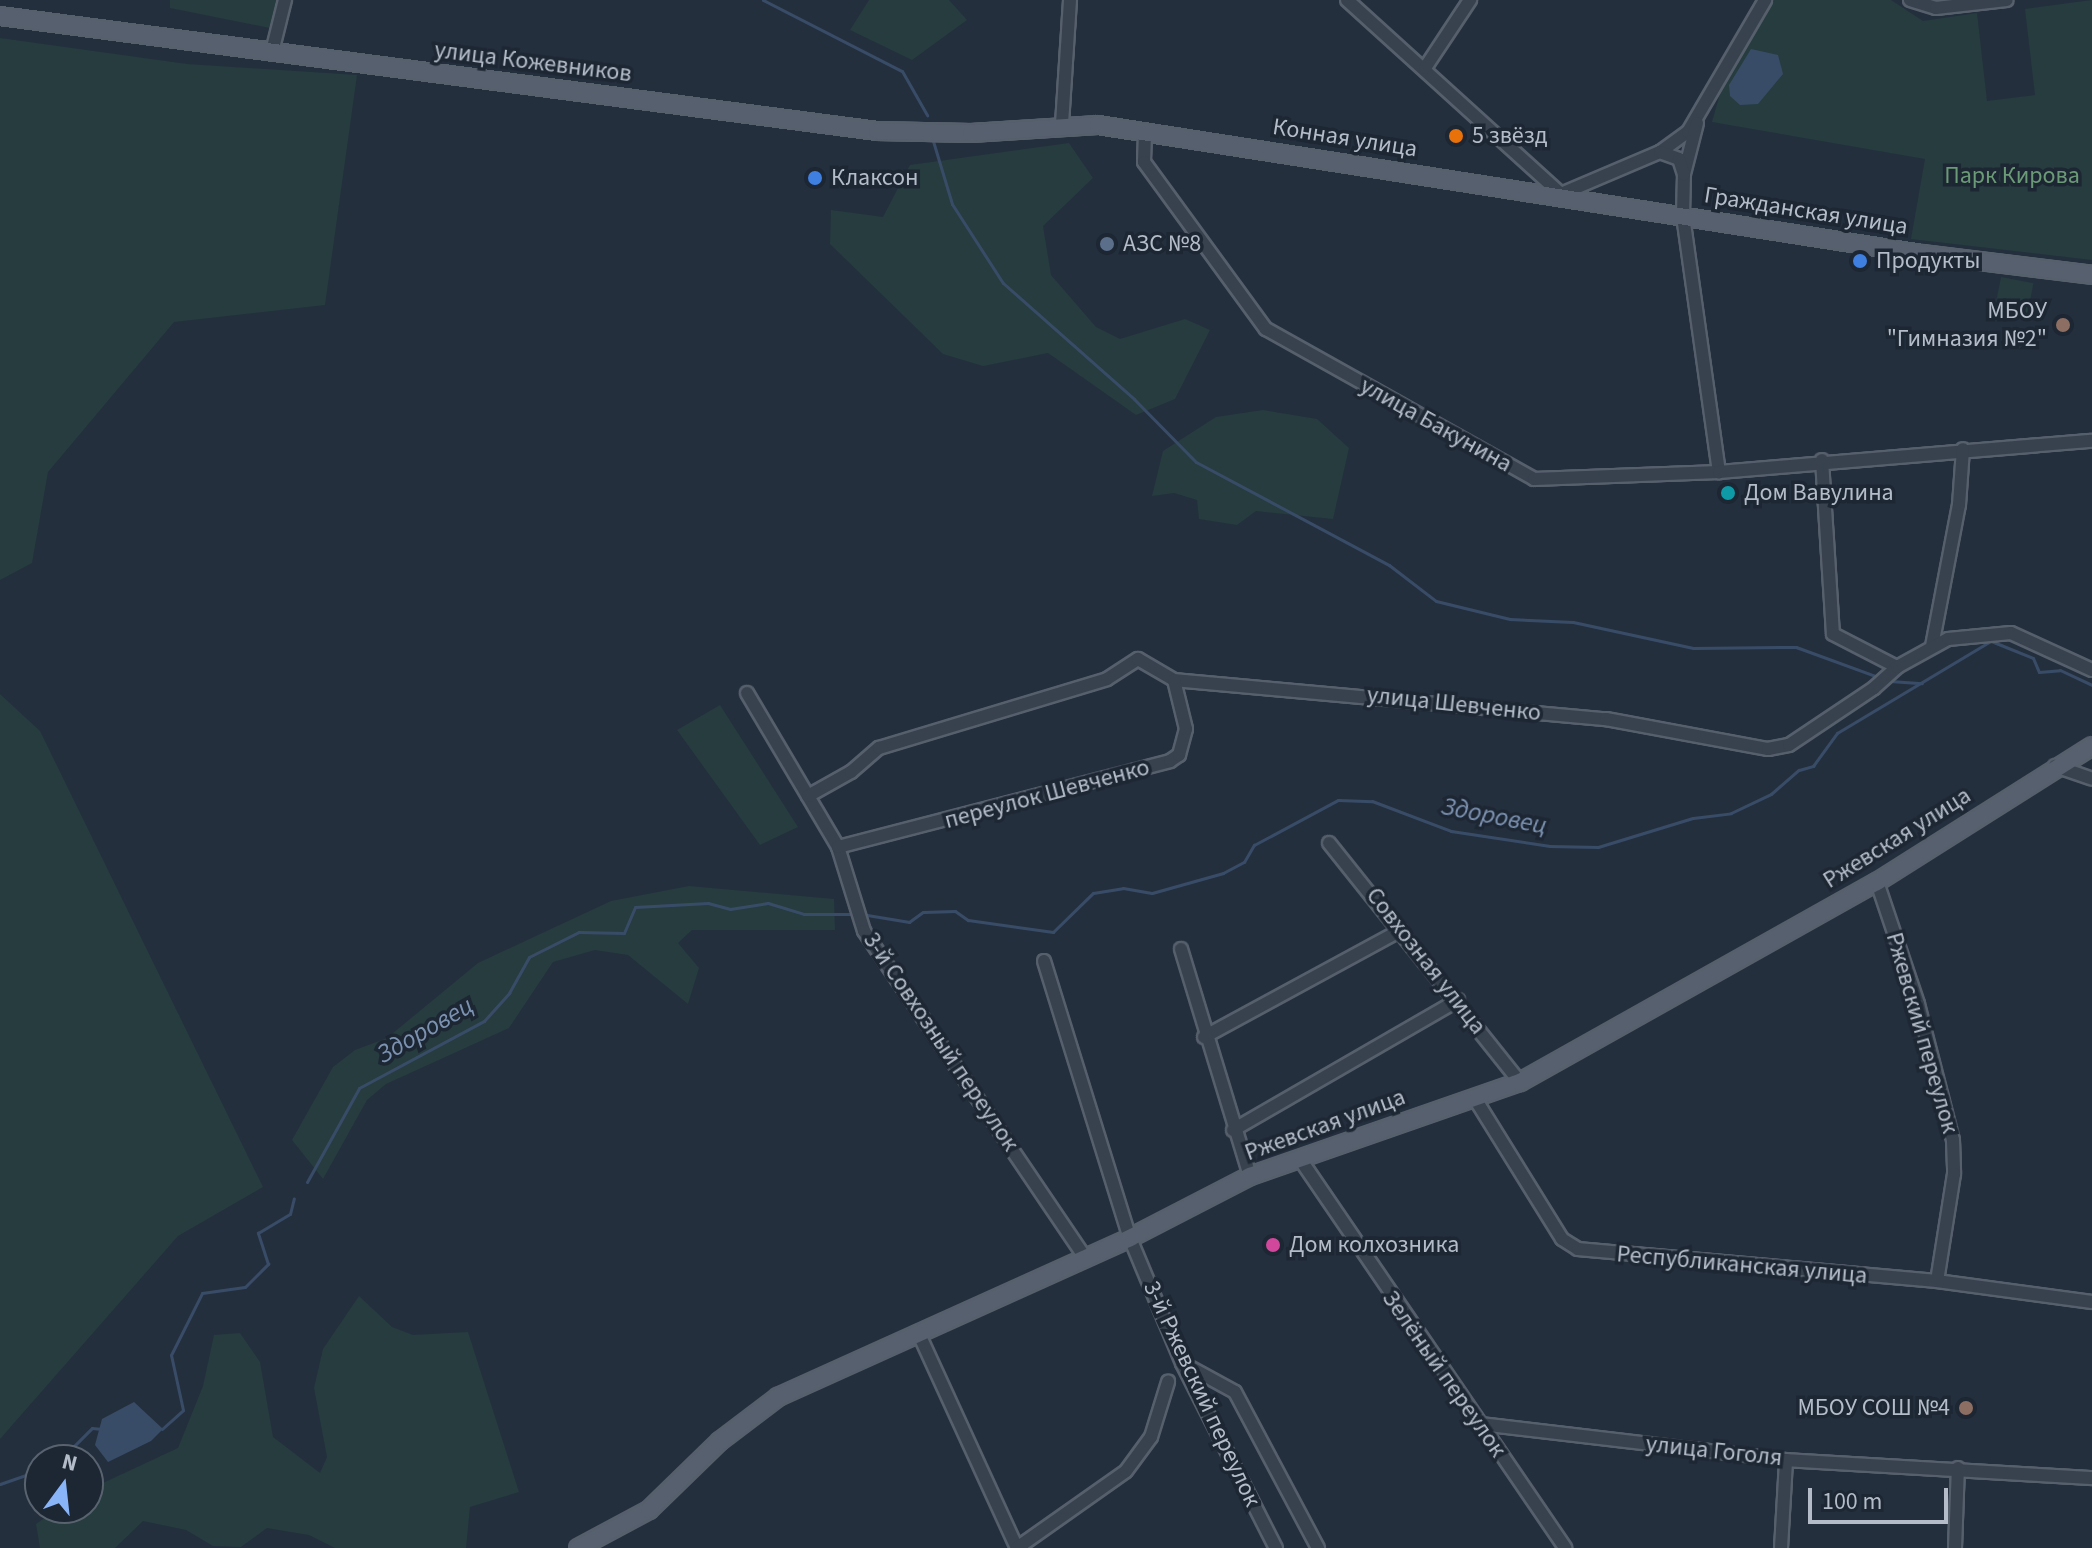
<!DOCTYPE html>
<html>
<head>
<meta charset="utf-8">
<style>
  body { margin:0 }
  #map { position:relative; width:2092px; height:1548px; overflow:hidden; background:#242f3e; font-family:"Source Sans 3",sans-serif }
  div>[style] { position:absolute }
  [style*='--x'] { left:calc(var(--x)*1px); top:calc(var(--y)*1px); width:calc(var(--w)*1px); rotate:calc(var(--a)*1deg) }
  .green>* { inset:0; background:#263c3f; transform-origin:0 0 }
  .water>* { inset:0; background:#394c67 }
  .stream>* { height:3px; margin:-1.5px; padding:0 1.5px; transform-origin:1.5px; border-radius:1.5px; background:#394c67 }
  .roads { filter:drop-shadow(2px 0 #565f6c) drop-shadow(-2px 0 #565f6c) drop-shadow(0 2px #565f6c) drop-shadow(0 -2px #565f6c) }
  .minor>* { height:12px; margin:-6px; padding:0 6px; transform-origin:6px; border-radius:6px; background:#38414e }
  .major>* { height:16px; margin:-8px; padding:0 8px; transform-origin:8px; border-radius:8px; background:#56606e }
  .dots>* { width:22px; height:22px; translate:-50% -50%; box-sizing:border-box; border:4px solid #1d2633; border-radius:50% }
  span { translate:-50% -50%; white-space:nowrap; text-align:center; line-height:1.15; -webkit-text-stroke:7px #1d2633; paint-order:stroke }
  .street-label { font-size:24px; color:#b4bcc9 }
  .poi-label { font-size:24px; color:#b4bcc9 }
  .left { translate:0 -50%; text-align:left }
  .right { translate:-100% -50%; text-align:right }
  .park-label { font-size:24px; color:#6b9a76 }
  .water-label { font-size:26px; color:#7c92b1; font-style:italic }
  .north { position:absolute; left:24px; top:1444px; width:80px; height:80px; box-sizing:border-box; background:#1d2633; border:2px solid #59626f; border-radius:50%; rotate:15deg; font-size:22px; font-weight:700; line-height:32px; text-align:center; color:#b4bcc9 }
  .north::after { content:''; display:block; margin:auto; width:28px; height:36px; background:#8ab4f8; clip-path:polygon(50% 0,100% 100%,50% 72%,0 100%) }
  .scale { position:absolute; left:1808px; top:1488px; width:140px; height:36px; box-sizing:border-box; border:4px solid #b4bcc9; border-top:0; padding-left:10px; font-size:24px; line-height:28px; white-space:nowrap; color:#b4bcc9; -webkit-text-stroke:6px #1d2633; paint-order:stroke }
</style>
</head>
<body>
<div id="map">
  <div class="green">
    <div style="clip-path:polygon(170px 0,291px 0,275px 29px,170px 8px)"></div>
    <div style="clip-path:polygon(869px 0,949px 0,967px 20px,912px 60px,850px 30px)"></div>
    <div style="clip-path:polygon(1771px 0,1891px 0,1923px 21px,1977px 13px,1987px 101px,2035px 95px,2025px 9px,2092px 0,2092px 260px,1911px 239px,1925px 159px,1712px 122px,1723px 83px)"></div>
    <div style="clip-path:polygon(0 38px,187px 64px,357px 75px,325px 305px,174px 322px,48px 472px,32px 563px,0 580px)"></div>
    <div style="clip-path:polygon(1069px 143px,1093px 178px,1043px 226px,1051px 275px,1096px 327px,1120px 339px,1185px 319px,1210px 330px,1175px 399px,1136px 415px,1048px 353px,983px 366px,943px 354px,830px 244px,831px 210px,883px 217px,910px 165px)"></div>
    <div style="left:2001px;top:277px;width:33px;height:36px;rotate:11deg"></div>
    <div style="clip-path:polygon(1263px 410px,1317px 419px,1349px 448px,1333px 519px,1256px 511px,1237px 525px,1199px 519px,1197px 500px,1174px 493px,1152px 496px,1163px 451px,1216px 417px)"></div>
    <div style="clip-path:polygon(0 694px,40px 731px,263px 1187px,178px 1236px,0 1439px)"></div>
    <div style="clip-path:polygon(720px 705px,798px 827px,760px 845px,677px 730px)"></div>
    <div style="clip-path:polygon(689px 886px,834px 899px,835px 930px,692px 930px,678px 943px,699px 968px,688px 1004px,628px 955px,595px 950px,553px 962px,509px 1028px,386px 1084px,367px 1100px,323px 1179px,292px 1140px,333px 1067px,355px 1050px,387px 1038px,478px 963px,611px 901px)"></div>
    <div style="clip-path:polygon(359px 1296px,392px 1327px,413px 1335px,468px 1332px,519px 1492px,470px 1507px,466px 1548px,335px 1548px,309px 1535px,267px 1528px,241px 1547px,213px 1546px,186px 1530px,143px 1521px,115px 1548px,40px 1548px,36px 1524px,59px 1508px,88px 1508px,88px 1490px,178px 1448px,203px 1386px,214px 1335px,240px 1333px,260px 1362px,273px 1437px,320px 1473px,327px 1457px,314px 1388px,323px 1349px)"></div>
  </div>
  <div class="water">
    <div style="clip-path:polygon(1751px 49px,1778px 55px,1783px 74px,1758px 104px,1740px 105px,1730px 96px,1729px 85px)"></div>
    <div style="clip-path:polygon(134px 1402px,163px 1429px,151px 1441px,108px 1462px,95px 1445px,102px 1419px)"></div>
  </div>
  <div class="stream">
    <div style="--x:763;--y:0;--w:156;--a:27.1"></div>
    <div style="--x:902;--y:71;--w:51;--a:60.4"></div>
    <div style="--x:933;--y:141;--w:66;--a:73.2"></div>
    <div style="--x:952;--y:204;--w:94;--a:57.2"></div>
    <div style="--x:1003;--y:283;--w:175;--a:41.5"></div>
    <div style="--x:1134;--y:399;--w:88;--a:45.5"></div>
    <div style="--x:1196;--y:462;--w:219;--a:28.1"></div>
    <div style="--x:1389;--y:565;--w:59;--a:37.5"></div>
    <div style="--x:1436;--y:601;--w:76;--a:13.7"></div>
    <div style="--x:1510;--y:619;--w:63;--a:2.7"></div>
    <div style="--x:1573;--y:622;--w:123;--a:12.2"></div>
    <div style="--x:1693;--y:648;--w:103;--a:-0.6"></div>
    <div style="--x:1796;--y:647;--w:87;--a:20.1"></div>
    <div style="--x:1890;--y:681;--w:32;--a:4"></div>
    <div style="--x:867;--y:915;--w:43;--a:9.5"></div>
    <div style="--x:909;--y:922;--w:17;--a:-36"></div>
    <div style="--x:923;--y:912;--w:32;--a:-2"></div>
    <div style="--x:955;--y:911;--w:16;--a:35"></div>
    <div style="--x:968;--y:920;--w:86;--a:8"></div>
    <div style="--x:1053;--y:932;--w:56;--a:-44.3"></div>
    <div style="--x:1093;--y:893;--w:30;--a:-9"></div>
    <div style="--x:1123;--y:888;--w:29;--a:10"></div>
    <div style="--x:1152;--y:893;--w:74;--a:-15.7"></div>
    <div style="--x:1223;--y:873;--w:24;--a:-28"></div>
    <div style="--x:1244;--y:862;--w:20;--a:-60"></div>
    <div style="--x:1254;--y:845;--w:95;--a:-28.2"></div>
    <div style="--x:1338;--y:800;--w:34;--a:2"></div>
    <div style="--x:1372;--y:801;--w:85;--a:20.8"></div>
    <div style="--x:1451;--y:831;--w:100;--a:8.6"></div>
    <div style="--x:1550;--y:846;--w:48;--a:1.2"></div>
    <div style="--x:1598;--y:847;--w:99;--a:-17"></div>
    <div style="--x:1693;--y:818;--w:38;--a:-7"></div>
    <div style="--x:1731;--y:813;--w:44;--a:-25.4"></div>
    <div style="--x:1771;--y:794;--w:37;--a:-41"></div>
    <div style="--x:1799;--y:770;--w:15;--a:-16"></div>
    <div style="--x:1813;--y:766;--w:41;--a:-54"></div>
    <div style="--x:1837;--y:733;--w:179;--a:-30.9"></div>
    <div style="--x:1991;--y:641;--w:45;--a:22"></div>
    <div style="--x:2033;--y:658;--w:15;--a:67"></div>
    <div style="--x:2039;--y:672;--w:21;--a:-5"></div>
    <div style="--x:2060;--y:670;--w:35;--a:25"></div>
    <div style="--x:307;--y:1182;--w:107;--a:-61"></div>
    <div style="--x:359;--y:1088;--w:142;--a:-28.2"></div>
    <div style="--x:484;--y:1021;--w:38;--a:-48"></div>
    <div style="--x:509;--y:993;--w:41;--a:-60.9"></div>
    <div style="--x:529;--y:957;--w:56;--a:-26.6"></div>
    <div style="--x:579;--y:932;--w:45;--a:1.3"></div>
    <div style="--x:624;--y:933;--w:28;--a:-67"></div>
    <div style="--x:635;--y:907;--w:73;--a:-3.1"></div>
    <div style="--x:708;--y:903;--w:23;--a:15"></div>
    <div style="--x:730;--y:909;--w:38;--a:-9"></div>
    <div style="--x:768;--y:903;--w:38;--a:17"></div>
    <div style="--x:804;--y:914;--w:46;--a:0"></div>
    <div style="--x:162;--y:1429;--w:28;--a:-42"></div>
    <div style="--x:183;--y:1410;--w:56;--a:-102.3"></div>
    <div style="--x:171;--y:1355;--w:69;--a:-63.4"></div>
    <div style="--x:202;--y:1293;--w:43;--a:-7.9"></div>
    <div style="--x:245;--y:1287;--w:33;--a:-45"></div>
    <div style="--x:268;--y:1264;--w:33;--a:-108"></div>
    <div style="--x:258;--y:1233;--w:37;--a:-31"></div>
    <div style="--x:290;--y:1214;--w:16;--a:-76"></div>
    <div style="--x:60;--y:1460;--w:45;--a:-45"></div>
    <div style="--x:92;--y:1428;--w:10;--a:6"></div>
    <div style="--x:0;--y:1484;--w:42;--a:-19.3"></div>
  </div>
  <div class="roads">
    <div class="minor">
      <div style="--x:1347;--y:0;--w:289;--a:42.2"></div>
      <div style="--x:1561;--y:194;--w:108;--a:-23"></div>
      <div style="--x:1660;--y:152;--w:34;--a:-36"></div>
      <div style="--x:1688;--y:132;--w:153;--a:-59.7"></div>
      <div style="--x:1910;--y:0;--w:27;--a:17"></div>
      <div style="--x:1936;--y:8;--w:71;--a:-6.4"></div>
      <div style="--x:272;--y:52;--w:54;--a:-76"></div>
      <div style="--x:1425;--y:68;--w:82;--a:-56.5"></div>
      <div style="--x:1697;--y:123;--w:53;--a:104.3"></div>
      <div style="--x:1684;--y:174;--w:42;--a:91.4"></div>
      <div style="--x:1683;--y:216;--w:259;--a:82"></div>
      <div style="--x:1062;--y:124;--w:124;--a:-86.3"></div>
      <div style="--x:1145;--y:133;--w:29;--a:92"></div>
      <div style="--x:1144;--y:162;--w:207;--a:53.9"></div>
      <div style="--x:1266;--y:329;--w:307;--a:29.2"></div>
      <div style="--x:1534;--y:479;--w:185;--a:-2.2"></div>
      <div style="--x:1719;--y:472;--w:374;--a:-4.8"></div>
      <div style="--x:1660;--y:152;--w:20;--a:20"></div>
      <div style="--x:1679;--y:159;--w:16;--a:72"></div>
      <div style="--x:1822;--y:460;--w:174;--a:86.4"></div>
      <div style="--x:1833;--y:634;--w:72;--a:27.3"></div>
      <div style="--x:1932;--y:646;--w:144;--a:-79.2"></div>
      <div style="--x:1959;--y:505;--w:56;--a:-85.9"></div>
      <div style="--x:747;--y:693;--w:179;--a:59.4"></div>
      <div style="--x:838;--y:847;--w:88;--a:72.8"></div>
      <div style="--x:864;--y:931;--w:392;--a:55.9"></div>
      <div style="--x:2055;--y:766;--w:39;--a:19"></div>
      <div style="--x:808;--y:796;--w:49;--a:-29.2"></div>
      <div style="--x:851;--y:772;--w:37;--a:-41"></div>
      <div style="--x:879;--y:748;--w:238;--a:-16.8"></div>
      <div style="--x:1107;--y:679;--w:37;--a:-33"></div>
      <div style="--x:1138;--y:659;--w:42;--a:30.3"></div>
      <div style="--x:1174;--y:680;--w:434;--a:5.2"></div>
      <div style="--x:1606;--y:719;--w:165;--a:10.5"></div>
      <div style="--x:1768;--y:749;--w:21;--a:-11"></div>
      <div style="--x:1789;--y:745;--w:102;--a:-33.8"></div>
      <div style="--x:1874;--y:688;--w:31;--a:-42"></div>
      <div style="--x:1897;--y:667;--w:58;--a:-28.8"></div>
      <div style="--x:1948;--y:639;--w:63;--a:-5.4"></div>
      <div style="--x:2011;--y:633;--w:89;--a:24.6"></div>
      <div style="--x:1329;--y:843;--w:306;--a:51.4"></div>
      <div style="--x:838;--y:847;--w:343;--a:-14.5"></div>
      <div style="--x:1170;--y:761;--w:11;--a:-34"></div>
      <div style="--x:1179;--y:755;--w:27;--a:-75"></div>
      <div style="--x:1186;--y:729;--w:50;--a:-103.8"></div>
      <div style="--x:1877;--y:882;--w:129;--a:71.4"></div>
      <div style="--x:1918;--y:1004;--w:140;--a:75.6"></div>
      <div style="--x:1953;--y:1140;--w:34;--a:88"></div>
      <div style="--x:1954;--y:1174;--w:108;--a:99"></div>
      <div style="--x:1181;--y:949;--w:237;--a:73.1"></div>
      <div style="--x:1044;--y:961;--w:290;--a:72.8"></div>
      <div style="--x:1130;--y:1238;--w:135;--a:67.4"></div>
      <div style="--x:1182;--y:1363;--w:208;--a:63.1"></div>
      <div style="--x:1204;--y:1037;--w:224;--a:-28.5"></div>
      <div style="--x:1474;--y:1097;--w:167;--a:58.2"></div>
      <div style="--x:1562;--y:1239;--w:19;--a:32"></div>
      <div style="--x:1578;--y:1249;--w:360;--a:5.1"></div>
      <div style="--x:1937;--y:1281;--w:156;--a:7.7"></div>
      <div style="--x:1233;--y:1130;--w:260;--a:-30"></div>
      <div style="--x:1300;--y:1159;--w:471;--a:55.7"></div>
      <div style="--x:918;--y:1332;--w:238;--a:65.4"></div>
      <div style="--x:1182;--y:1363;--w:60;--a:28.7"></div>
      <div style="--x:1235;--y:1392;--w:177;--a:62"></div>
      <div style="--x:1480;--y:1424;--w:308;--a:6.7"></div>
      <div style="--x:1786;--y:1460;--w:307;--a:3.4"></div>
      <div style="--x:1017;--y:1548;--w:133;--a:-35.2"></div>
      <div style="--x:1126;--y:1471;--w:42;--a:-53.7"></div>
      <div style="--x:1151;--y:1437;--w:58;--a:-72.8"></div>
      <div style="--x:1781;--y:1548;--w:88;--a:-86.7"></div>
      <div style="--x:1955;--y:1548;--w:80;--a:-87.9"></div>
    </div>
    <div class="major">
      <div style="--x:0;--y:16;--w:885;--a:7.47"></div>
      <div style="--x:877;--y:131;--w:94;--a:1.2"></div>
      <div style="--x:971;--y:133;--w:127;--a:-3.6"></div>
      <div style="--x:1098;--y:125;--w:834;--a:8.9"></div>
      <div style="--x:1922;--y:254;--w:171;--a:7"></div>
      <div style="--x:578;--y:1548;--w:81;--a:-28.2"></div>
      <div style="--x:649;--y:1510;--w:99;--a:-44.2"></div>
      <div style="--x:720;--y:1441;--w:73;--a:-37.2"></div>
      <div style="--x:778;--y:1397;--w:386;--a:-24.3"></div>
      <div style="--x:1130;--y:1238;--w:135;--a:-27.3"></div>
      <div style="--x:1250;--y:1176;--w:286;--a:-19.2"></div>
      <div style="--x:1520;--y:1082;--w:409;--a:-29.3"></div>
      <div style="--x:1877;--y:882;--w:254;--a:-32.3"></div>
    </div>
  </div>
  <div class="dots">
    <div style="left:1456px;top:136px;background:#e8710a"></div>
    <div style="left:815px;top:178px;background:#3f7fe0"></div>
    <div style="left:1107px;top:244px;background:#5c6f8a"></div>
    <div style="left:1860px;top:261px;background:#3f7fe0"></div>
    <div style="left:2063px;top:325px;background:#8d6e63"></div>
    <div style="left:1728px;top:493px;background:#0f9aa8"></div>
    <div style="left:1273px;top:1245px;background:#d1479c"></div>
    <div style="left:1966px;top:1408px;background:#8d6e63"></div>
  </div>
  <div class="street-label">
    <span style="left:533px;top:62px;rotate:7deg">улица Кожевников</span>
    <span style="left:1345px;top:138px;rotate:9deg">Конная улица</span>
    <span style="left:1806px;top:211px;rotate:9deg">Гражданская улица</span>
    <span style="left:1436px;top:425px;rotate:29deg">улица Бакунина</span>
    <span style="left:1454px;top:704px;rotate:6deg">улица Шевченко</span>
    <span style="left:1047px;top:794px;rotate:-15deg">переулок Шевченко</span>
    <span style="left:1897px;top:838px;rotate:-32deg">Ржевская улица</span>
    <span style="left:1426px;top:961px;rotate:52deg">Совхозная улица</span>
    <span style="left:1922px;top:1033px;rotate:74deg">Ржевский переулок</span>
    <span style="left:941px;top:1042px;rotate:56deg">3-й Совхозный переулок</span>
    <span style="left:1325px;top:1125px;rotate:-20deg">Ржевская улица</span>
    <span style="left:1742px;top:1265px;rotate:5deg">Республиканская улица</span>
    <span style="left:1444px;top:1374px;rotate:55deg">Зелёный переулок</span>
    <span style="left:1202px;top:1394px;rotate:65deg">3-й Ржевский переулок</span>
    <span style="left:1714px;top:1451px;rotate:6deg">улица Гоголя</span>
  </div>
  <div class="poi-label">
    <span class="left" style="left:1472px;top:136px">5 звёзд</span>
    <span class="left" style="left:831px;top:178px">Клаксон</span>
    <span class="left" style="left:1123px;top:244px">АЗС №8</span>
    <span class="left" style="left:1876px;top:261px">Продукты</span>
    <span class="right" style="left:2047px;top:325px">МБОУ<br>"Гимназия №2"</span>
    <span class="left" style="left:1744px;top:493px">Дом Вавулина</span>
    <span class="left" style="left:1289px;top:1245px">Дом колхозника</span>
    <span class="right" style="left:1950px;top:1408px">МБОУ СОШ №4</span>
  </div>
  <div class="park-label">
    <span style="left:2012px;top:176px">Парк Кирова</span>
  </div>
  <div class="water-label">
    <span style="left:1494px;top:816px;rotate:11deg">Здоровец</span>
    <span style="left:425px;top:1030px;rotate:-30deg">Здоровец</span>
  </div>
  <div class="north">N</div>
  <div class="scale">100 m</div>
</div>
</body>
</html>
